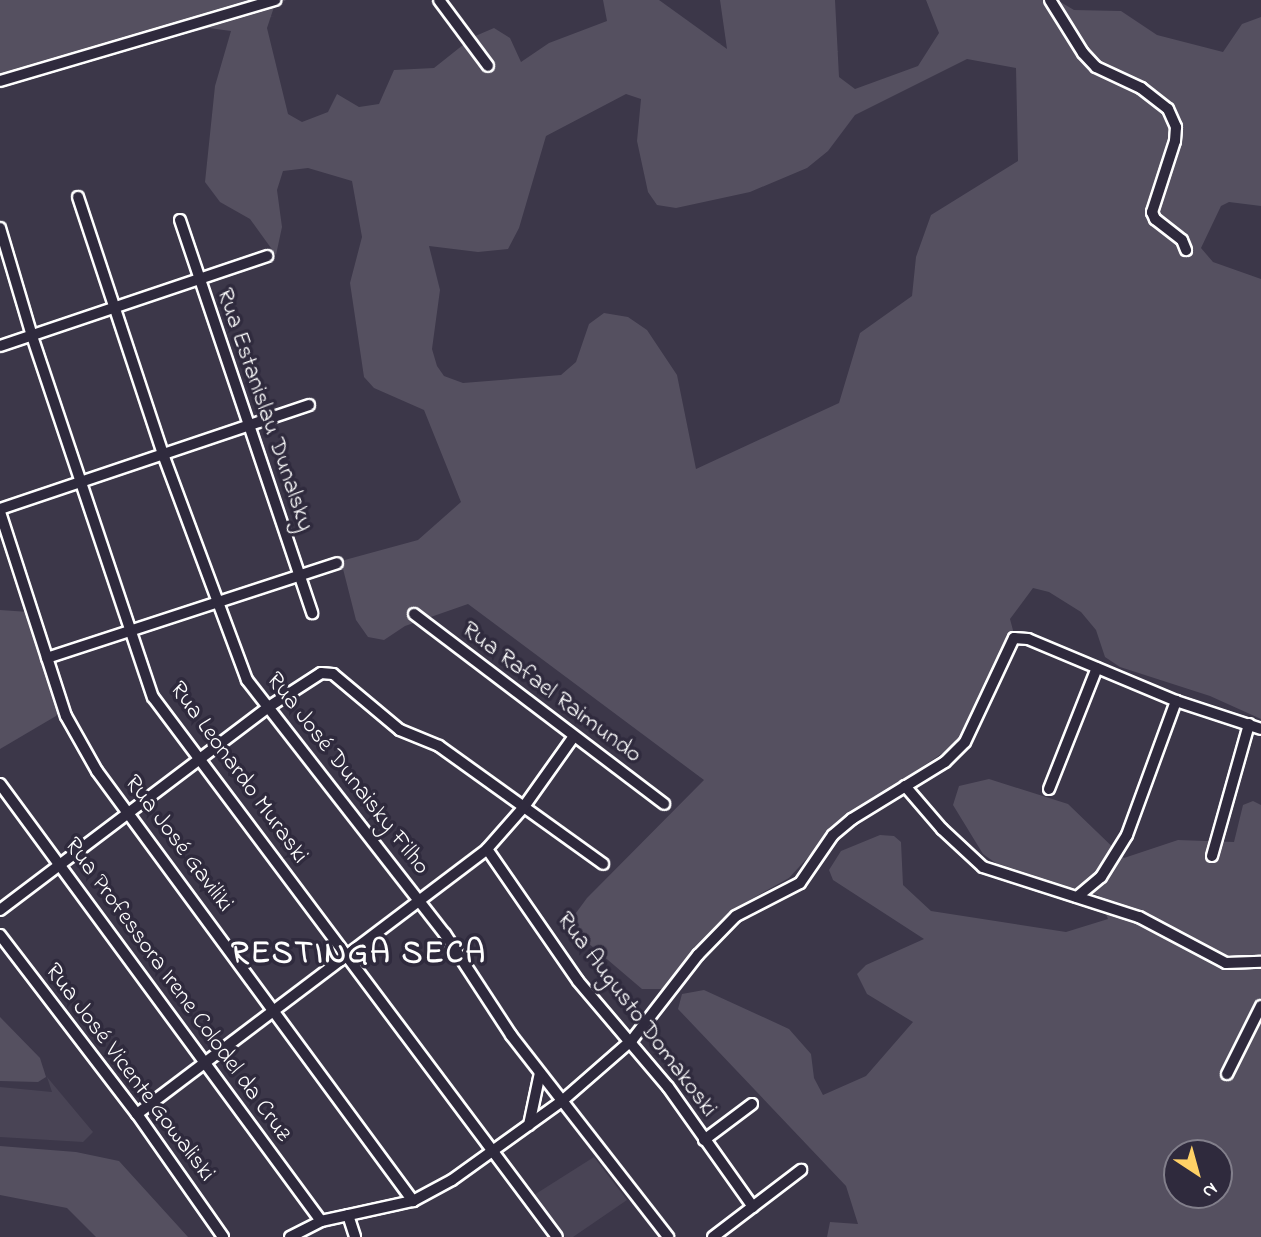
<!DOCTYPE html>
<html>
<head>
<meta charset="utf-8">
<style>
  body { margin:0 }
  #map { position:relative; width:1261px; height:1237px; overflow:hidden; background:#3c3749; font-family:"Indie Flower",sans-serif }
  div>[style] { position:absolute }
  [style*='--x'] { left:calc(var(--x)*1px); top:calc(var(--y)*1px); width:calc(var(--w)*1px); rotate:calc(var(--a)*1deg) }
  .built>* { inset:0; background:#494455 }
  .green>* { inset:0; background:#555060 }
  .roads { filter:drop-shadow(2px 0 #fff) drop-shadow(-2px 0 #fff) drop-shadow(0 2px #fff) drop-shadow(0 -2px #fff) }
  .minor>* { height:10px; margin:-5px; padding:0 5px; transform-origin:5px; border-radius:5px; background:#2f2a3d }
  span { translate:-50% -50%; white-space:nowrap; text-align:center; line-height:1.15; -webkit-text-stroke:7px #2f2a3d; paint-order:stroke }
  .street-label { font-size:24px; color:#fff }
  .district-label { font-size:32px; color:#fff; font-weight:700; letter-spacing:2px }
  .north { position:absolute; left:1163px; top:1139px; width:70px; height:70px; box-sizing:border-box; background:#2f2a3d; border:2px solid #827f8b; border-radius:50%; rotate:144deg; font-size:19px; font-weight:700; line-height:28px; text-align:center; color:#fff }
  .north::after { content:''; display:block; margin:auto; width:24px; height:32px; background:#ffd166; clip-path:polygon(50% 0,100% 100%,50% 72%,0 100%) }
</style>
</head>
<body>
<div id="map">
  <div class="built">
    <div style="clip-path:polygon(47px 1077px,93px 1132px,83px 1142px,0 1137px,0 1087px,52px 1092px)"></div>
    <div style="clip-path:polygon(594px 1157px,627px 1200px,573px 1237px,565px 1237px,534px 1195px)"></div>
  </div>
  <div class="green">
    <div style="clip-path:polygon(evenodd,0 0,286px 0,274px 7px,267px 28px,288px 114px,302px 122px,328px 112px,337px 94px,359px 107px,379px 104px,394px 70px,434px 68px,473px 37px,494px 28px,510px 38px,521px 62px,549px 43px,607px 21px,603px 0,659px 0,727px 49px,720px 0,835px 0,839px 77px,855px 89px,918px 66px,939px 33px,926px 0,1057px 0,1074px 10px,1121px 11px,1157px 35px,1223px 52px,1242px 24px,1261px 17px,1261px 206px,1229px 202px,1221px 206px,1201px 248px,1213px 262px,1261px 279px,1261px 719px,1210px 696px,1120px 667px,1105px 657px,1096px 630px,1081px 612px,1049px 592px,1033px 588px,1010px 619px,1014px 634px,964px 739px,843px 819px,789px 878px,730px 911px,663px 989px,642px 989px,581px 937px,573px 917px,587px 898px,704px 780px,468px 604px,405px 626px,384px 640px,368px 637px,356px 620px,341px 561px,418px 540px,461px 502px,424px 410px,374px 388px,364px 377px,350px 283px,362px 237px,352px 181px,308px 168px,283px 171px,277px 190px,282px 227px,276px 255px,250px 219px,220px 202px,205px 182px,215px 86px,231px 31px,209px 28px,0 80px,0 0,967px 59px,1016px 68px,1018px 161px,931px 215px,916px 257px,912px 296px,860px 333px,839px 403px,696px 469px,677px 375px,647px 330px,628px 317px,604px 313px,589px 324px,576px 362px,561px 375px,463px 383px,444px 376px,437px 366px,432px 349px,440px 290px,429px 246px,478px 252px,508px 249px,519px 228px,546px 136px,626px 94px,641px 99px,637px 141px,648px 192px,657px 205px,676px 208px,750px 192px,807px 168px,828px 151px,855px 115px,967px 59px)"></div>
    <div style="clip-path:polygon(0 610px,29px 612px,61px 706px,56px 716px,0 749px)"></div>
    <div style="clip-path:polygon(evenodd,989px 779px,1068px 804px,1124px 858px,1178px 840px,1234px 842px,1243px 805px,1253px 801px,1261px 805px,1261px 1237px,827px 1237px,830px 1222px,858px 1224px,846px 1186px,678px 1009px,682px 994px,704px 990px,789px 1029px,811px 1054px,814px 1078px,823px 1095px,866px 1076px,913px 1022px,867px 994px,857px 974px,866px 965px,924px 939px,833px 880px,829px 870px,841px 851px,880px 835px,894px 836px,901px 842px,903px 885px,931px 911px,1066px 932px,1108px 919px,1098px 895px,1004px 869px,983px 854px,953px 805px,959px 786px,989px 779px,1177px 1153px,1219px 1153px,1219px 1195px,1177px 1195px,1177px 1153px)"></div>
    <div style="clip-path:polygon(0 1017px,40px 1058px,46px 1077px,38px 1082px,0 1081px)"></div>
    <div style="clip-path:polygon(0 1146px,76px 1152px,119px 1161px,188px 1237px,96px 1237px,67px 1208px,0 1195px)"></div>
  </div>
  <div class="roads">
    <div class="minor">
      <div style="--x:439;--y:0;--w:82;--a:53.4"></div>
      <div style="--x:1050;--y:0;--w:62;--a:58.1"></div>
      <div style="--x:1083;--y:53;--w:19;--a:47"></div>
      <div style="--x:1096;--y:67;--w:50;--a:25"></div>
      <div style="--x:1141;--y:88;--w:34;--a:38"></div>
      <div style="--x:1168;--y:109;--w:20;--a:66"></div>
      <div style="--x:1176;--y:127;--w:14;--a:94"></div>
      <div style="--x:1175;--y:141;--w:75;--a:107.9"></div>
      <div style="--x:1152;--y:212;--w:8;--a:67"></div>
      <div style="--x:1155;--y:219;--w:34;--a:38"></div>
      <div style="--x:1182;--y:240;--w:11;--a:68"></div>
      <div style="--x:0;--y:81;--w:287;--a:-16.4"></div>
      <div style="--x:78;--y:197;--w:274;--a:71.7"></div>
      <div style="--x:164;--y:457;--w:238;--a:69.6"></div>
      <div style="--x:247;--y:680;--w:322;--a:52.1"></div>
      <div style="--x:445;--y:934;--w:121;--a:56.8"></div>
      <div style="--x:511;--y:1035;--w:256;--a:52.1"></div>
      <div style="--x:180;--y:220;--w:415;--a:71.4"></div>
      <div style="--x:0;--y:228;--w:113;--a:73.5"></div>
      <div style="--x:32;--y:336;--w:381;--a:71.5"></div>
      <div style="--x:153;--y:697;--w:674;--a:53.2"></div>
      <div style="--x:0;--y:346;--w:282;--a:-18.6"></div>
      <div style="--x:0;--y:509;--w:326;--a:-18.6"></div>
      <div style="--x:0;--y:512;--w:214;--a:72.1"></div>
      <div style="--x:66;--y:716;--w:63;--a:60.6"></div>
      <div style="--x:97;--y:771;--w:534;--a:53.69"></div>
      <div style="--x:414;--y:614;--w:314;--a:37.2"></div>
      <div style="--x:47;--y:658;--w:305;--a:-18.1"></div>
      <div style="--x:0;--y:784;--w:542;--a:53.7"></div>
      <div style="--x:905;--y:786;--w:57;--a:49.3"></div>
      <div style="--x:942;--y:829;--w:56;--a:42.8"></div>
      <div style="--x:983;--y:867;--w:164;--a:17.8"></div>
      <div style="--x:1139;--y:917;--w:98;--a:27.9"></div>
      <div style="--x:1226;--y:963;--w:35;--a:-2"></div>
      <div style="--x:1049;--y:789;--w:130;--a:-68.4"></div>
      <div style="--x:487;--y:849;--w:160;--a:55.4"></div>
      <div style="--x:578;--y:981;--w:139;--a:49.7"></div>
      <div style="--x:668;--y:1087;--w:147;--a:54.7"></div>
      <div style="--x:1212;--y:856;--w:137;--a:-74.3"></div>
      <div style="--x:1077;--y:897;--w:31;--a:-40"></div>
      <div style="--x:1101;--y:877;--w:49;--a:-58.2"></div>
      <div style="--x:1127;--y:835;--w:143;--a:-69.9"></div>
      <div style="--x:0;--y:910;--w:335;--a:-37.1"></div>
      <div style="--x:267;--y:708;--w:64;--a:-32.9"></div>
      <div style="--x:321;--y:673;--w:12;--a:5"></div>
      <div style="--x:333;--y:674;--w:87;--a:39.9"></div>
      <div style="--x:400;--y:730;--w:42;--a:22.3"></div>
      <div style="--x:439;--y:746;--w:202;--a:35.7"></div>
      <div style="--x:0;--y:935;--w:225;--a:52.6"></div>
      <div style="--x:137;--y:1114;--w:150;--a:55"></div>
      <div style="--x:1227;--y:1074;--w:76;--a:-63.4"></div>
      <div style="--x:137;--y:1114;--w:439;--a:-37.1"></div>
      <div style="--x:487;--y:849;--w:55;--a:-48.7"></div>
      <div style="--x:523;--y:808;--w:85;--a:-54.6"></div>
      <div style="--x:529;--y:1125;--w:53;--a:-78.1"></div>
      <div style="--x:704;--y:1140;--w:60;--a:-36.9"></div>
      <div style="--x:348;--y:1215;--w:23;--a:72"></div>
      <div style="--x:290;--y:1237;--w:35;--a:-27"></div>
      <div style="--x:321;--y:1221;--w:94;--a:-12.3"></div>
      <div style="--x:413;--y:1201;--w:44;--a:-28.3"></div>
      <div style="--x:452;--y:1180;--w:135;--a:-35.7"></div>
      <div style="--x:562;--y:1101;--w:93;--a:-41.1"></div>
      <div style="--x:632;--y:1040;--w:108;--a:-52.2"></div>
      <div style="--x:698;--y:955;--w:54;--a:-45.7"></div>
      <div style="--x:736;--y:916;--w:72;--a:-27.3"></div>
      <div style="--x:800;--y:883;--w:58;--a:-55.5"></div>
      <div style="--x:833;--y:835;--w:25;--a:-40"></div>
      <div style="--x:852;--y:819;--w:109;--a:-31.5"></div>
      <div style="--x:945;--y:762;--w:28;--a:-45"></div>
      <div style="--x:965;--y:742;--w:115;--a:-64.8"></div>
      <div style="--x:1014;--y:638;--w:14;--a:4"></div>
      <div style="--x:1028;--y:639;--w:160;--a:22.7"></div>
      <div style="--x:1176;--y:701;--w:89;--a:18.2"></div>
      <div style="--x:713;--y:1237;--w:111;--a:-37.3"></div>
    </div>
  </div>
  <div class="street-label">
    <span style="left:264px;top:410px;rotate:71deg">Rua Estanislau Dunalsky</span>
    <span style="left:551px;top:693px;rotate:37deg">Rua Rafael Raimundo</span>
    <span style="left:238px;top:773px;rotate:54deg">Rua Leonardo Muraski</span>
    <span style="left:347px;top:774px;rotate:52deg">Rua José Dunaisky Filho</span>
    <span style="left:178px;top:844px;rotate:53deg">Rua José Gaviliki</span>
    <span style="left:177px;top:990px;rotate:54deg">Rua Professora Irene Colodel da Cruz</span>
    <span style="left:636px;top:1015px;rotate:53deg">Rua Augusto Domakoski</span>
    <span style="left:129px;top:1073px;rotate:53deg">Rua José Vicente Gowaliski</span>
  </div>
  <div class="district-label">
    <span style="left:359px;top:955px">RESTINGA SECA</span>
  </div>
  <div class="north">N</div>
</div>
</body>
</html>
